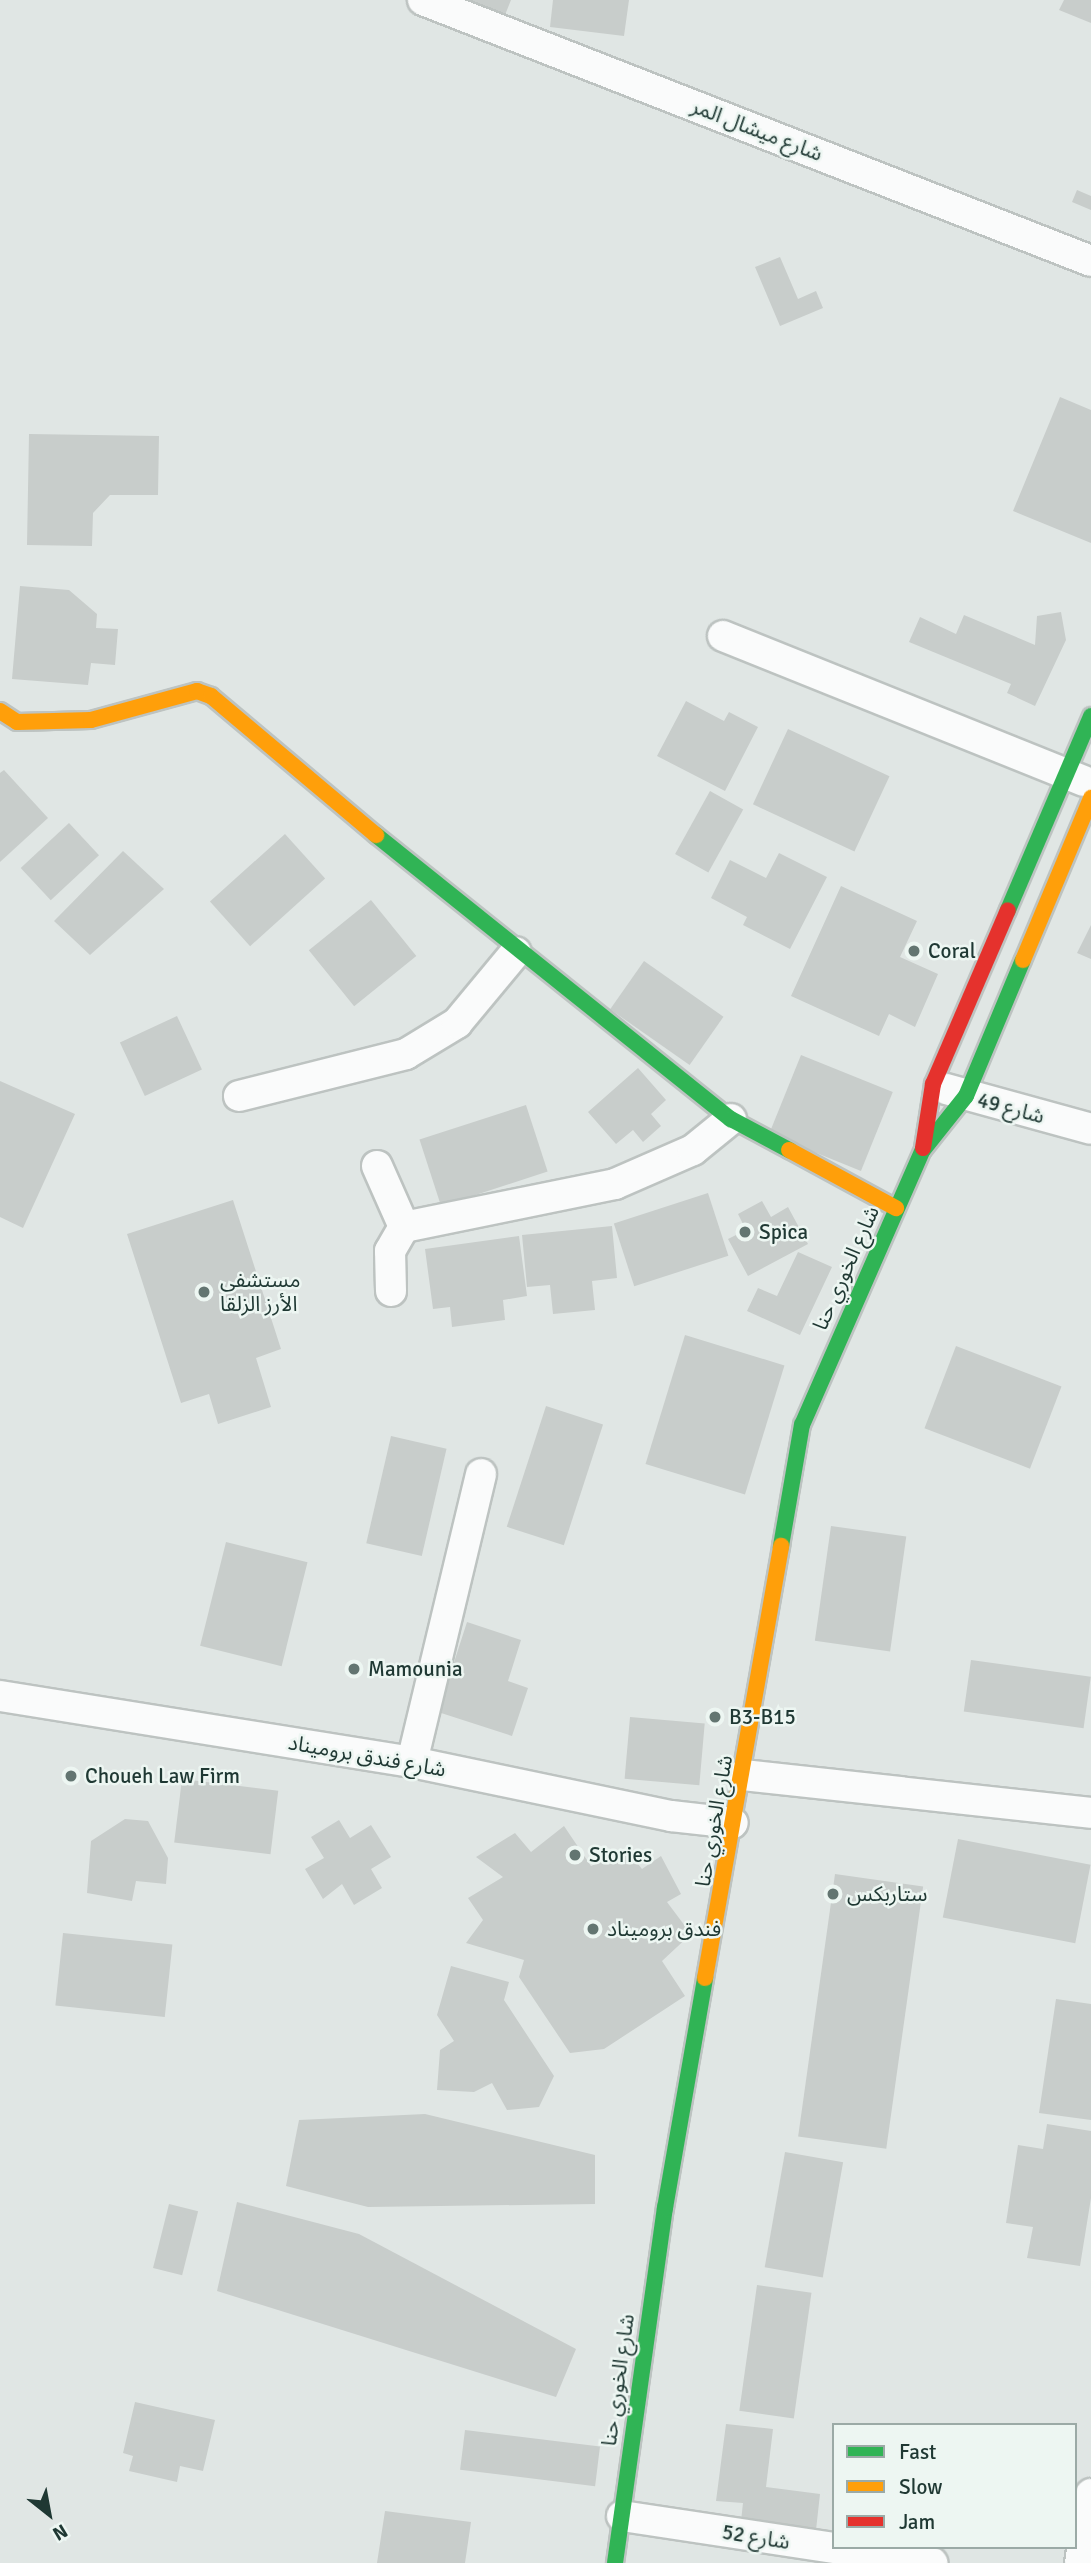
<!DOCTYPE html>
<html>
<head>
<meta charset="utf-8">
<style>
  body { margin:0 }
  #map { position:relative; width:1091px; height:2563px; overflow:hidden; background:#e0e6e4; font-family:Signika,"Noto Sans Arabic",sans-serif }
  div>[style] { position:absolute }
  [style*='--x'] { left:calc(var(--x)*1px); top:calc(var(--y)*1px); width:calc(var(--w)*1px); rotate:calc(var(--a)*1deg) }
  .building>* { inset:0; background:#c8cdcb; transform-origin:0 0 }
  .roads { filter:drop-shadow(2px 0 #bdc3c1) drop-shadow(-2px 0 #bdc3c1) drop-shadow(0 2px #bdc3c1) drop-shadow(0 -2px #bdc3c1) }
  .street>* { height:30px; margin:-15px; padding:0 15px; transform-origin:15px; border-radius:15px; background:#fafbfb }
  .fast>* { height:16px; margin:-8px; padding:0 8px; transform-origin:8px; border-radius:8px; background:#30b455 }
  .slow>* { height:16px; margin:-8px; padding:0 8px; transform-origin:8px; border-radius:8px; background:#ff9f0a }
  .jam>* { height:16px; margin:-8px; padding:0 8px; transform-origin:8px; border-radius:8px; background:#e5322d }
  .dots>* { width:19px; height:19px; translate:-50% -50%; box-sizing:border-box; border:4px solid #edf6f2; border-radius:50% }
  span { translate:-50% -50%; white-space:nowrap; text-align:center; line-height:1.15; -webkit-text-stroke:5px #edf6f2; paint-order:stroke }
  .street-label { font-size:21px; color:#1f3833 }
  .poi-label { font-size:21px; color:#1f3833 }
  .left { translate:0 -50%; text-align:left }
  .legend { position:absolute; left:832px; top:2423px; width:245px; height:126px; box-sizing:border-box; background:#edf6f2; border:2px solid #9baaa6; margin:0; padding:9px 12px; list-style:none; font-size:21px; color:#1f3833 }
  .legend li { display:flex; align-items:center; gap:14px; height:35px }
  .legend b { width:35px; border:2px solid #9baaa6 }
  .north { position:absolute; left:14px; top:2479px; width:70px; height:70px; -webkit-text-stroke:5px #edf6f2; paint-order:stroke; rotate:149deg; font-size:19px; font-weight:700; line-height:28px; text-align:center; color:#1f3833 }
  .north::after { content:''; display:block; margin:auto; width:24px; height:32px; background:#1f3833; clip-path:polygon(50% 0,100% 100%,50% 72%,0 100%) }
</style>
</head>
<body>
<div id="map">
  <div class="building">
    <div style="clip-path:polygon(467px 0,511px 0,505px 15px)"></div>
    <div style="clip-path:polygon(553px 0,629px 0,624px 36px,550px 27px)"></div>
    <div style="clip-path:polygon(1064px 0,1091px 0,1091px 23px,1059px 10px)"></div>
    <div style="clip-path:polygon(1077px 190px,1091px 196px,1091px 210px,1072px 202px)"></div>
    <div style="clip-path:polygon(780px 257px,798px 299px,816px 291px,823px 308px,780px 326px,755px 267px)"></div>
    <div style="clip-path:polygon(1060px 397px,1091px 410px,1091px 543px,1013px 511px)"></div>
    <div style="clip-path:polygon(29px 434px,159px 436px,158px 495px,110px 495px,93px 513px,92px 546px,27px 545px)"></div>
    <div style="clip-path:polygon(20px 586px,69px 590px,97px 614px,96px 628px,118px 629px,115px 665px,91px 663px,88px 685px,12px 679px)"></div>
    <div style="clip-path:polygon(1061px 612px,1066px 640px,1035px 706px,1007px 693px,1011px 684px,909px 642px,920px 617px,956px 634px,964px 615px,1035px 645px,1037px 616px)"></div>
    <div style="clip-path:polygon(686px 701px,724px 721px,729px 712px,758px 727px,725px 791px,657px 756px)"></div>
    <div style="left:788px;top:729px;width:112px;height:83px;rotate:25deg"></div>
    <div style="clip-path:polygon(4px 770px,48px 818px,0 862px,0 773px)"></div>
    <div style="left:710px;top:791px;width:38px;height:72px;rotate:29deg"></div>
    <div style="left:69px;top:823px;width:44px;height:66px;rotate:47deg"></div>
    <div style="left:285px;top:834px;width:60px;height:101px;rotate:48deg"></div>
    <div style="clip-path:polygon(123px 851px,164px 889px,90px 955px,54px 921px)"></div>
    <div style="clip-path:polygon(779px 853px,827px 877px,790px 949px,743px 925px,747px 917px,711px 898px,730px 860px,766px 878px)"></div>
    <div style="clip-path:polygon(841px 886px,917px 921px,900px 957px,938px 974px,915px 1027px,889px 1014px,879px 1036px,791px 996px)"></div>
    <div style="left:371px;top:900px;width:72px;height:80px;rotate:51deg"></div>
    <div style="clip-path:polygon(1091px 925px,1091px 959px,1077px 953px)"></div>
    <div style="left:644px;top:961px;width:97px;height:59px;rotate:35deg"></div>
    <div style="left:177px;top:1016px;width:59px;height:63px;rotate:65deg"></div>
    <div style="left:801px;top:1055px;width:99px;height:85px;rotate:22deg"></div>
    <div style="clip-path:polygon(638px 1068px,666px 1100px,651px 1114px,661px 1126px,643px 1142px,633px 1130px,616px 1144px,588px 1112px)"></div>
    <div style="clip-path:polygon(0 1081px,75px 1114px,23px 1228px,0 1217px)"></div>
    <div style="left:526px;top:1105px;width:70px;height:112px;rotate:72deg"></div>
    <div style="left:708px;top:1193px;width:66px;height:99px;rotate:72deg"></div>
    <div style="clip-path:polygon(233px 1200px,281px 1349px,256px 1358px,271px 1407px,218px 1424px,209px 1394px,181px 1403px,127px 1234px)"></div>
    <div style="clip-path:polygon(762px 1201px,771px 1217px,788px 1207px,808px 1244px,748px 1276px,728px 1239px,746px 1230px,738px 1214px)"></div>
    <div style="clip-path:polygon(612px 1226px,617px 1278px,592px 1281px,595px 1310px,553px 1314px,550px 1285px,527px 1287px,522px 1235px)"></div>
    <div style="clip-path:polygon(519px 1236px,527px 1296px,503px 1300px,505px 1320px,452px 1327px,450px 1307px,433px 1309px,425px 1249px)"></div>
    <div style="clip-path:polygon(798px 1252px,832px 1267px,800px 1335px,747px 1311px,758px 1288px,777px 1296px)"></div>
    <div style="left:685px;top:1335px;width:104px;height:135px;rotate:17deg"></div>
    <div style="left:956px;top:1346px;width:113px;height:88px;rotate:21deg"></div>
    <div style="left:546px;top:1406px;width:60px;height:127px;rotate:18deg"></div>
    <div style="left:391px;top:1436px;width:57px;height:110px;rotate:13deg"></div>
    <div style="left:831px;top:1526px;width:76px;height:116px;rotate:8deg"></div>
    <div style="left:226px;top:1542px;width:84px;height:107px;rotate:14deg"></div>
    <div style="clip-path:polygon(467px 1622px,521px 1640px,508px 1681px,528px 1688px,512px 1736px,438px 1712px)"></div>
    <div style="left:971px;top:1660px;width:121px;height:52px;rotate:8deg"></div>
    <div style="left:630px;top:1717px;width:75px;height:62px;rotate:5deg"></div>
    <div style="left:182px;top:1779px;width:97px;height:64px;rotate:7deg"></div>
    <div style="clip-path:polygon(125px 1819px,148px 1821px,168px 1858px,166px 1884px,136px 1881px,132px 1901px,87px 1893px,91px 1841px)"></div>
    <div style="clip-path:polygon(339px 1820px,350px 1838px,371px 1825px,391px 1857px,371px 1869px,382px 1888px,354px 1905px,342px 1884px,323px 1899px,305px 1869px,324px 1858px,311px 1837px)"></div>
    <div style="clip-path:polygon(564px 1826px,591px 1866px,627px 1850px,642px 1869px,661px 1856px,681px 1894px,667px 1902px,691px 1934px,662px 1961px,685px 1996px,604px 2049px,570px 2053px,519px 1977px,524px 1960px,466px 1943px,483px 1920px,468px 1898px,503px 1877px,476px 1857px,515px 1833px,531px 1852px)"></div>
    <div style="left:958px;top:1839px;width:135px;height:80px;rotate:11deg"></div>
    <div style="left:835px;top:1874px;width:89px;height:265px;rotate:8deg"></div>
    <div style="left:63px;top:1933px;width:110px;height:73px;rotate:6deg"></div>
    <div style="clip-path:polygon(451px 1966px,509px 1982px,504px 2000px,554px 2076px,539px 2107px,507px 2110px,492px 2083px,474px 2092px,437px 2090px,440px 2050px,454px 2041px,437px 2015px)"></div>
    <div style="clip-path:polygon(1056px 1999px,1091px 2004px,1091px 2120px,1039px 2113px)"></div>
    <div style="clip-path:polygon(425px 2114px,595px 2155px,595px 2204px,368px 2207px,286px 2186px,299px 2120px)"></div>
    <div style="clip-path:polygon(1047px 2124px,1091px 2131px,1091px 2198px,1080px 2266px,1027px 2258px,1033px 2227px,1006px 2223px,1018px 2145px,1043px 2149px)"></div>
    <div style="left:785px;top:2152px;width:59px;height:117px;rotate:10deg"></div>
    <div style="clip-path:polygon(237px 2202px,359px 2234px,576px 2349px,556px 2397px,217px 2291px)"></div>
    <div style="left:169px;top:2204px;width:30px;height:66px;rotate:14deg"></div>
    <div style="left:757px;top:2285px;width:55px;height:127px;rotate:8deg"></div>
    <div style="clip-path:polygon(135px 2402px,215px 2420px,203px 2471px,180px 2466px,177px 2482px,129px 2471px,133px 2456px,123px 2453px)"></div>
    <div style="clip-path:polygon(726px 2424px,773px 2429px,766px 2487px,820px 2494px,816px 2530px,741px 2521px,743px 2503px,716px 2501px)"></div>
    <div style="left:465px;top:2430px;width:136px;height:40px;rotate:7deg"></div>
    <div style="clip-path:polygon(385px 2511px,471px 2522px,465px 2563px,377px 2563px)"></div>
  </div>
  <div class="roads">
    <div class="street">
      <div style="--x:423;--y:0;--w:717;--a:21.34"></div>
      <div style="--x:723;--y:636;--w:389;--a:21.9"></div>
      <div style="--x:946;--y:1089;--w:150;--a:15.4"></div>
      <div style="--x:239;--y:1096;--w:172;--a:-14.1"></div>
      <div style="--x:406;--y:1054;--w:60;--a:-31.3"></div>
      <div style="--x:457;--y:1023;--w:92;--a:-50.3"></div>
      <div style="--x:377;--y:1166;--w:67;--a:66.1"></div>
      <div style="--x:391;--y:1291;--w:40;--a:-91.4"></div>
      <div style="--x:390;--y:1251;--w:28;--a:-60"></div>
      <div style="--x:404;--y:1227;--w:215;--a:-11.5"></div>
      <div style="--x:615;--y:1184;--w:85;--a:-23.6"></div>
      <div style="--x:693;--y:1150;--w:49;--a:-39.2"></div>
      <div style="--x:0;--y:1696;--w:417;--a:9.1"></div>
      <div style="--x:412;--y:1762;--w:265;--a:11.8"></div>
      <div style="--x:671;--y:1816;--w:62;--a:6.4"></div>
      <div style="--x:412;--y:1762;--w:296;--a:-76.5"></div>
      <div style="--x:743;--y:1775;--w:350;--a:6.2"></div>
      <div style="--x:622;--y:2516;--w:314;--a:8.6"></div>
      <div style="--x:1080;--y:2563;--w:70;--a:-80.9"></div>
    </div>
    <div class="fast">
      <div style="--x:376;--y:835;--w:455;--a:38.7"></div>
      <div style="--x:731;--y:1119;--w:66;--a:28.1"></div>
      <div style="--x:1008;--y:910;--w:211;--a:-66.8"></div>
      <div style="--x:781;--y:1546;--w:123;--a:-80.2"></div>
      <div style="--x:802;--y:1425;--w:300;--a:-66.3"></div>
      <div style="--x:923;--y:1150;--w:69;--a:-51.5"></div>
      <div style="--x:966;--y:1096;--w:147;--a:-67.3"></div>
      <div style="--x:615;--y:2563;--w:359;--a:-82"></div>
      <div style="--x:665;--y:2208;--w:233;--a:-80.1"></div>
    </div>
    <div class="slow">
      <div style="--x:0;--y:711;--w:20;--a:33"></div>
      <div style="--x:17;--y:722;--w:74;--a:-1.5"></div>
      <div style="--x:91;--y:720;--w:110;--a:-15.3"></div>
      <div style="--x:197;--y:691;--w:15;--a:20"></div>
      <div style="--x:211;--y:696;--w:216;--a:40.1"></div>
      <div style="--x:1023;--y:960;--w:176;--a:-67.2"></div>
      <div style="--x:789;--y:1150;--w:122;--a:28.5"></div>
      <div style="--x:705;--y:1978;--w:439;--a:-80"></div>
    </div>
    <div class="jam">
      <div style="--x:923;--y:1148;--w:65;--a:-81.1"></div>
      <div style="--x:933;--y:1084;--w:189;--a:-66.7"></div>
    </div>
  </div>
  <div class="dots">
    <div style="left:914px;top:951px;background:#637571"></div>
    <div style="left:745px;top:1232px;background:#637571"></div>
    <div style="left:204px;top:1292px;background:#637571"></div>
    <div style="left:354px;top:1669px;background:#637571"></div>
    <div style="left:715px;top:1717px;background:#637571"></div>
    <div style="left:71px;top:1776px;background:#637571"></div>
    <div style="left:575px;top:1855px;background:#637571"></div>
    <div style="left:833px;top:1894px;background:#637571"></div>
    <div style="left:593px;top:1929px;background:#637571"></div>
  </div>
  <div class="street-label">
    <span style="left:757px;top:130px;rotate:21deg">شارع ميشال المر</span>
    <span style="left:1011px;top:1108px;rotate:15deg">شارع 49</span>
    <span style="left:846px;top:1268px;rotate:-66deg">شارع الخوري حنا</span>
    <span style="left:367px;top:1756px;rotate:10deg">شارع فندق بروميناد</span>
    <span style="left:714px;top:1821px;rotate:-80deg">شارع الخوري حنا</span>
    <span style="left:618px;top:2380px;rotate:-82deg">شارع الخوري حنا</span>
    <span style="left:756px;top:2537px;rotate:9deg">شارع 52</span>
  </div>
  <div class="poi-label">
    <span class="left" style="left:928px;top:951px">Coral</span>
    <span class="left" style="left:759px;top:1232px">Spica</span>
    <span class="left" style="left:220px;top:1292px">مستشفى<br>الأرز الزلقا</span>
    <span class="left" style="left:368px;top:1669px">Mamounia</span>
    <span class="left" style="left:729px;top:1717px">B3-B15</span>
    <span class="left" style="left:85px;top:1776px">Choueh Law Firm</span>
    <span class="left" style="left:589px;top:1855px">Stories</span>
    <span class="left" style="left:847px;top:1894px">ستاربكس</span>
    <span class="left" style="left:607px;top:1929px">فندق بروميناد</span>
  </div>
  <ul class="legend">
  <li><b style="height:9px;background:#30b455"></b>Fast</li>
  <li><b style="height:9px;background:#ff9f0a"></b>Slow</li>
  <li><b style="height:9px;background:#e5322d"></b>Jam</li>
  </ul>
  <div class="north">N</div>
</div>
</body>
</html>
